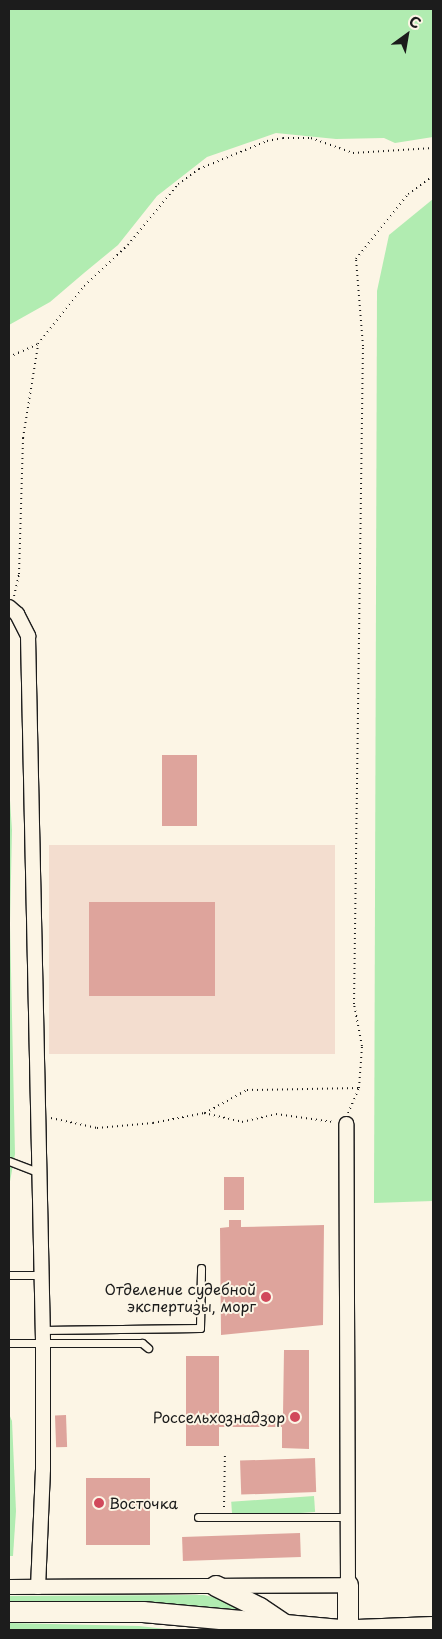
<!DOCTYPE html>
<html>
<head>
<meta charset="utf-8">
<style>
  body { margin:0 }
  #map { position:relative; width:442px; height:1639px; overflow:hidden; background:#fcf5e5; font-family:"Playpen Sans",sans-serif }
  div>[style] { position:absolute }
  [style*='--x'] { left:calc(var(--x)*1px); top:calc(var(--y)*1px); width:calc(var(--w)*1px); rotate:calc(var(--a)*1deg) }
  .built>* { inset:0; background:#f3ddcf; transform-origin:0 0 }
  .green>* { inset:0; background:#b1ecb1; transform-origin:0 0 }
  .building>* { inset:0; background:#dea49c; transform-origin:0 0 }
  .path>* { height:2px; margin-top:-1px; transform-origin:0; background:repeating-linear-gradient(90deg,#1c1c1c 0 1px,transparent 0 5px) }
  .roads { filter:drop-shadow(1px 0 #1c1c1c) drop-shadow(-1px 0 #1c1c1c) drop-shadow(0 1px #1c1c1c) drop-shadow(0 -1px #1c1c1c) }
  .service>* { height:7px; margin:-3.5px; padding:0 3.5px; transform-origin:3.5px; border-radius:3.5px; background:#fcf5e5 }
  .minor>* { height:14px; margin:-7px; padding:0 7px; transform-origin:7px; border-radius:7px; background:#fcf5e5 }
  .secondary>* { height:20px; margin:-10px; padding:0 10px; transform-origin:10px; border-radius:10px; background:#fcf5e5 }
  .dots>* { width:14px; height:14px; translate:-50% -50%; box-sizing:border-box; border:2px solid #fcf5e5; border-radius:50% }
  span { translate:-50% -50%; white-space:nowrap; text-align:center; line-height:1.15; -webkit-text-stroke:4px #fcf5e5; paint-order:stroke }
  .poi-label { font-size:15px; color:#1c1c1c }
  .right { translate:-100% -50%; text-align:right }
  .left { translate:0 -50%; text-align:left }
  .frame { position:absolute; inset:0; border:10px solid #1c1c1c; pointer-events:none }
  .north { position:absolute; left:382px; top:10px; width:50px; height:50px; -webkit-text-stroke:4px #fcf5e5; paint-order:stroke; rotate:32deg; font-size:14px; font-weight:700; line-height:20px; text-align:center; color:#1c1c1c }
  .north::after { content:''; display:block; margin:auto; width:18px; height:22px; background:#1c1c1c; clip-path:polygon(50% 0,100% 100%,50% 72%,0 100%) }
</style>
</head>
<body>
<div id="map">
  <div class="built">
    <div style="left:335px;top:845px;width:209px;height:286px;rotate:90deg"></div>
  </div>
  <div class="green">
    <div style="clip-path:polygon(9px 9px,433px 9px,433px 137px,395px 143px,384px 138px,336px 139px,276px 133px,207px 157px,157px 196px,118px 245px,84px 273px,50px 302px,9px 325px)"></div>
    <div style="clip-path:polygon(433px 199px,433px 1201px,374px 1203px,377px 291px,389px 235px)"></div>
    <div style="clip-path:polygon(9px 785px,12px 830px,10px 924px,15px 1154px,9px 1187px)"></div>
    <div style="clip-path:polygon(9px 1414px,12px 1421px,16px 1511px,13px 1556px,9px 1556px)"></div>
    <div style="left:314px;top:1496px;width:16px;height:83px;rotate:86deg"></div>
    <div style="clip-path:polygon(204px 1595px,226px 1600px,259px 1618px,9px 1605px,9px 1596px)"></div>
    <div style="clip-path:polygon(9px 1623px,139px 1626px,175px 1630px,9px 1630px)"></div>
  </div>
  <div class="building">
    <div style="left:162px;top:755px;width:35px;height:71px"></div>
    <div style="left:89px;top:902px;width:126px;height:94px"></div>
    <div style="left:224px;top:1177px;width:20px;height:33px"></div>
    <div style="clip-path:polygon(229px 1220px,241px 1220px,241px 1227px,324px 1225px,323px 1325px,221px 1335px,220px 1228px,229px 1227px)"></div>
    <div style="clip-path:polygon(284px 1350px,309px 1350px,309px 1449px,282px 1448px,282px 1427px,219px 1427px,219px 1446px,186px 1446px,186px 1356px,219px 1356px,219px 1414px,283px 1414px)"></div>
    <div style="left:66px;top:1415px;width:32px;height:11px;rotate:88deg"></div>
    <div style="left:315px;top:1458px;width:34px;height:75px;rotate:88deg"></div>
    <div style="left:86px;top:1478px;width:64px;height:67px"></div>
    <div style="left:300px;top:1533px;width:24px;height:118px;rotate:88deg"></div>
  </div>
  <div class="path">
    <div style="--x:9;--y:357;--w:32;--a:-24"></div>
    <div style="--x:38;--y:344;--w:74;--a:-51.6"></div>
    <div style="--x:84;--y:286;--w:60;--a:-43"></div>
    <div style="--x:128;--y:245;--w:79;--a:-50.7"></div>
    <div style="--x:178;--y:184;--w:26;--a:-36"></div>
    <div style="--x:199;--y:169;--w:74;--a:-22.4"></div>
    <div style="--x:267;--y:141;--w:16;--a:-11"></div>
    <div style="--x:283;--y:138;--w:28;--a:0"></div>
    <div style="--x:311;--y:138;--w:45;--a:19.7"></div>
    <div style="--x:353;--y:153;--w:80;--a:-3.6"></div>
    <div style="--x:14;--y:596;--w:23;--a:-77"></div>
    <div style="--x:19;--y:574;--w:136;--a:-88.3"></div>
    <div style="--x:23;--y:438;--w:94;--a:-80.8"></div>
    <div style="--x:205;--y:1113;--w:48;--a:-28.7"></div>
    <div style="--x:247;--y:1090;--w:112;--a:-1"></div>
    <div style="--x:348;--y:1113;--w:27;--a:-66"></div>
    <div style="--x:359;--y:1088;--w:42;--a:-85.9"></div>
    <div style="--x:362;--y:1046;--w:43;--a:-100.8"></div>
    <div style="--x:354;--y:1004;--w:658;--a:-89.22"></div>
    <div style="--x:363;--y:346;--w:87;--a:-94.6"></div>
    <div style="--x:356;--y:259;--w:83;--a:-51.3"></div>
    <div style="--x:408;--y:194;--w:31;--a:-36"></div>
    <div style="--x:51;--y:1118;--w:47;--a:12.3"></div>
    <div style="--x:97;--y:1128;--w:56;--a:-5.1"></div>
    <div style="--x:153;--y:1123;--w:52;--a:-11.1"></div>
    <div style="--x:204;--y:1113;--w:39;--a:13"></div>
    <div style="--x:242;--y:1122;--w:35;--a:-13"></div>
    <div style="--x:276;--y:1114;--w:58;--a:8"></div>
    <div style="--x:224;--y:1507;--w:55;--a:-89"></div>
  </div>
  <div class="roads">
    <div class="service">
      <div style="--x:9;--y:1161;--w:31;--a:21"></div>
      <div style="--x:9;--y:1275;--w:32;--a:0"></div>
      <div style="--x:42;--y:1330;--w:158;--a:-0.7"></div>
      <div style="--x:200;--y:1328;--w:60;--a:-89"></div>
      <div style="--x:9;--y:1343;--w:133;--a:0"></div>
      <div style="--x:142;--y:1343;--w:8;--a:40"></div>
      <div style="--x:198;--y:1517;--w:151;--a:0"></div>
    </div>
    <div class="minor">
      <div style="--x:9;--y:607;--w:11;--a:41"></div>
      <div style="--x:17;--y:614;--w:25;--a:63"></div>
      <div style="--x:28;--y:636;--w:707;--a:88.78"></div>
      <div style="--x:43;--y:1343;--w:126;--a:90"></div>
      <div style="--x:43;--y:1469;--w:118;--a:92.4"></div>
      <div style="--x:9;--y:1587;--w:339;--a:-0.3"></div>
      <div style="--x:348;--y:1585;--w:461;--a:-90.2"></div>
    </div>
    <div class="secondary">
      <div style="--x:348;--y:1585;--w:45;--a:90"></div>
      <div style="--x:216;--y:1586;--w:49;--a:26.6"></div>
      <div style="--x:260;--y:1608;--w:34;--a:34"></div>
      <div style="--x:9;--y:1612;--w:134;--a:0"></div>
      <div style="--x:143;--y:1612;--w:198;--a:5.2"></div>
      <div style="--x:357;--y:1630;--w:76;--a:-2.3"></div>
    </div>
  </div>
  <div class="dots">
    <div style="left:266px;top:1297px;background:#d1495b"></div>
    <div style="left:295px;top:1417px;background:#d1495b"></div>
    <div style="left:99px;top:1503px;background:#d1495b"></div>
  </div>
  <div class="poi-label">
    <span class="right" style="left:256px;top:1297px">Отделение судебной<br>экспертизы, морг</span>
    <span class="right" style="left:285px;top:1417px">Россельхознадзор</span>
    <span class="left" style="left:109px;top:1503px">Восточка</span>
  </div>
  <div class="frame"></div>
  <div class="north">С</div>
</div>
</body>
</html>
